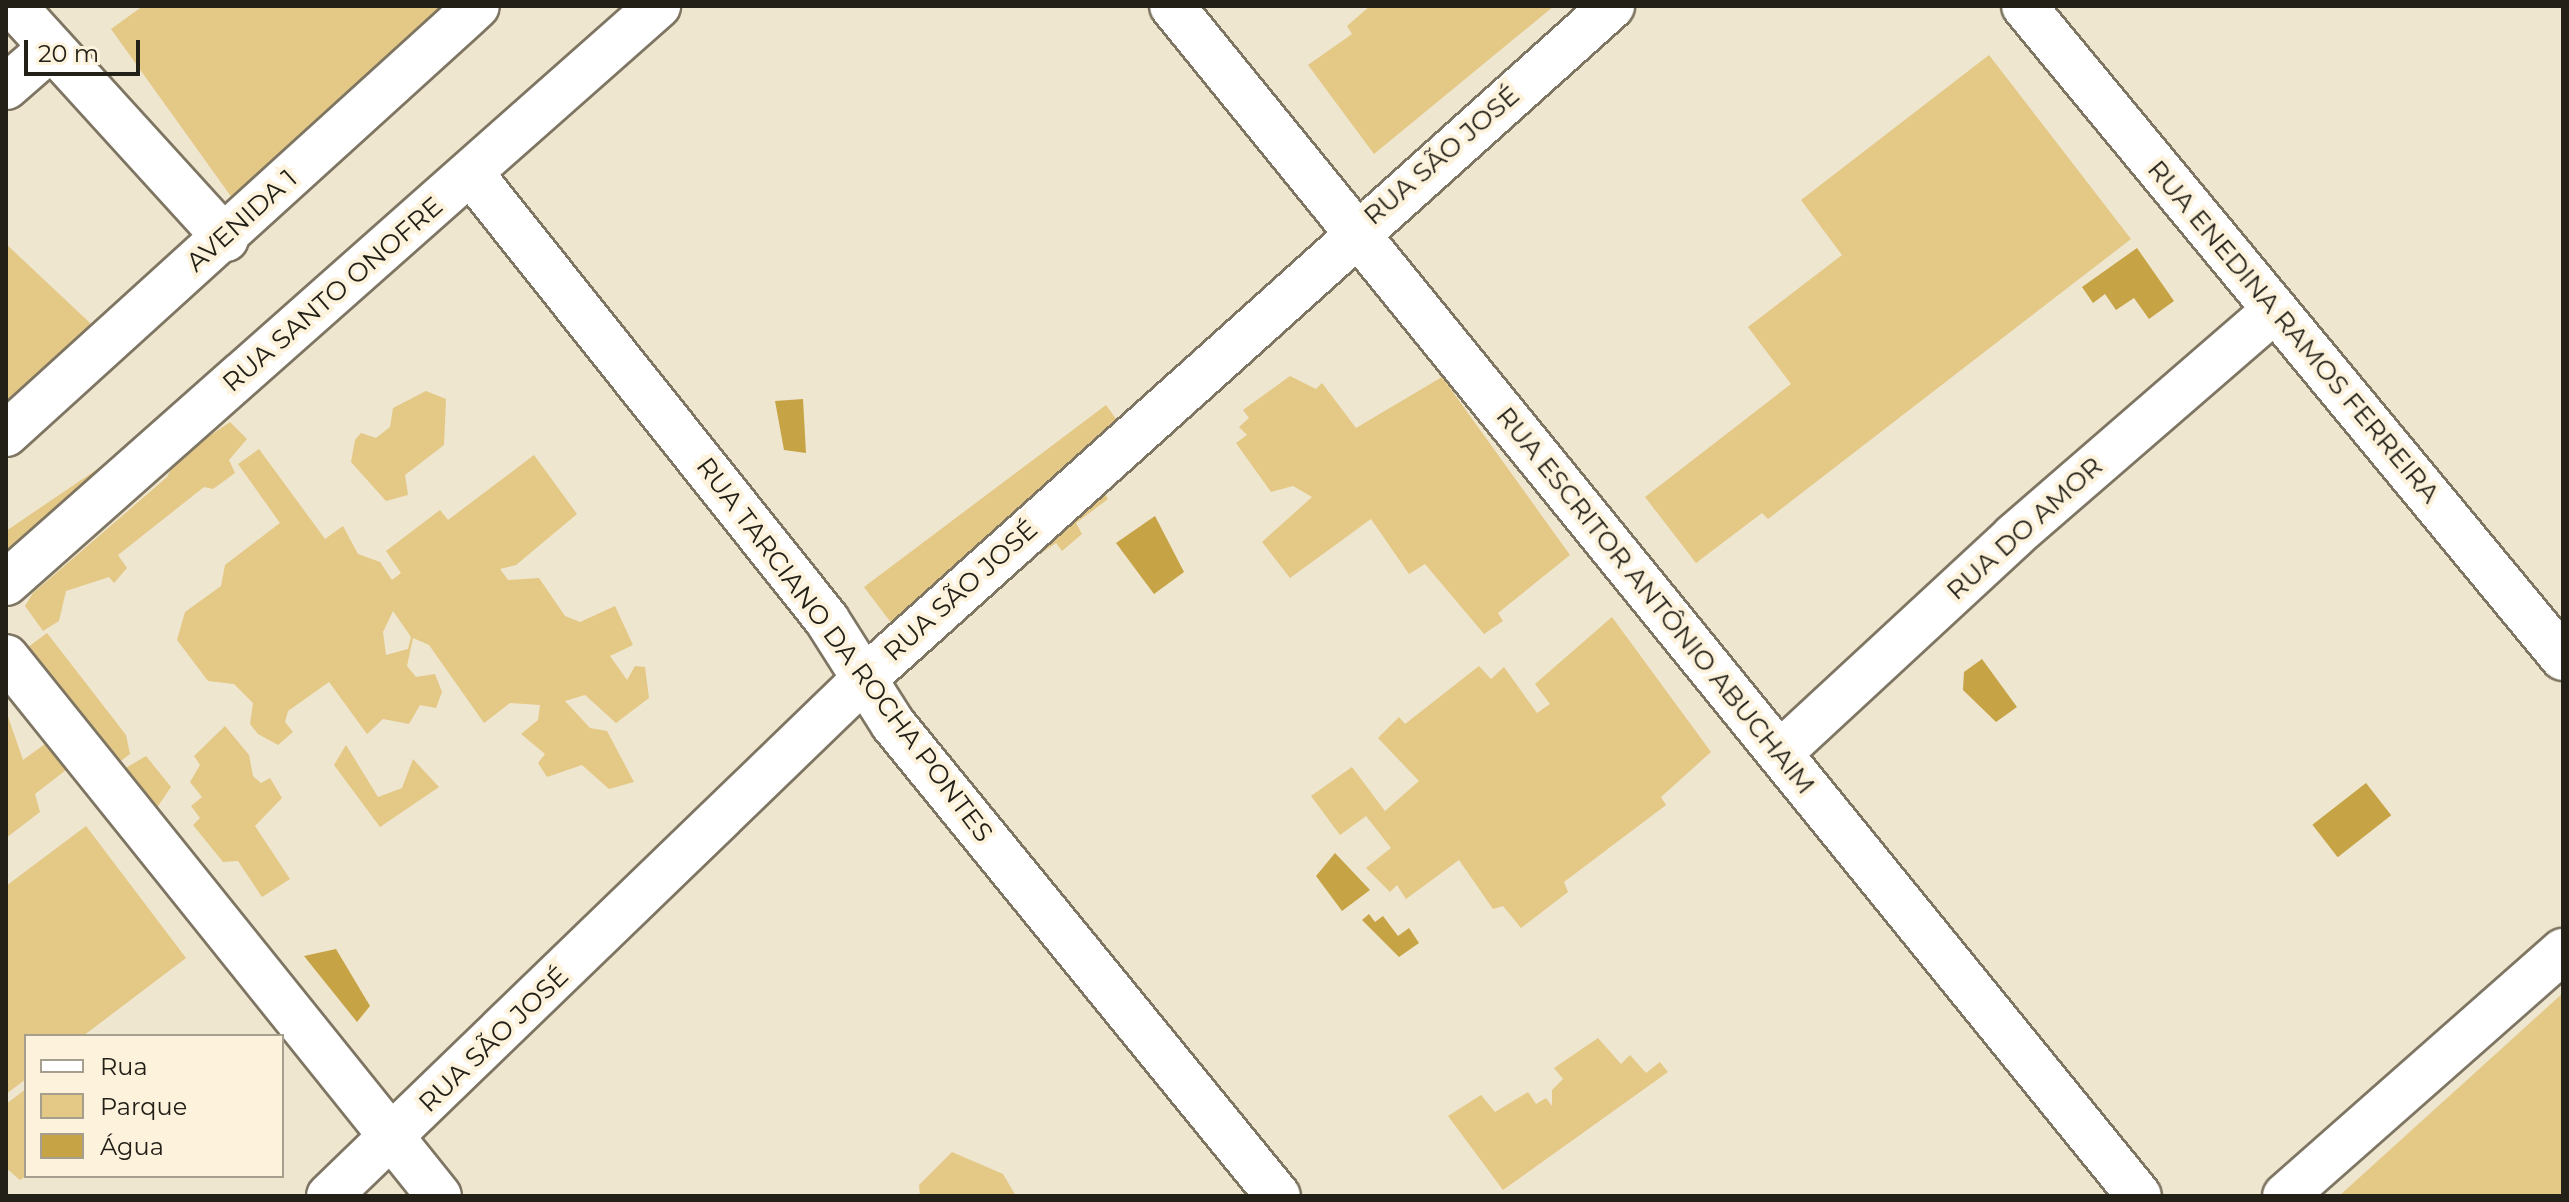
<!DOCTYPE html>
<html>
<head>
<meta charset="utf-8">
<style>
  body { margin:0 }
  #map { position:relative; width:2569px; height:1202px; overflow:hidden; background:#efe6d0; font-family:Montserrat,sans-serif }
  div>[style] { position:absolute }
  [style*='--x'] { left:calc(var(--x)*1px); top:calc(var(--y)*1px); width:calc(var(--w)*1px); rotate:calc(var(--a)*1deg) }
  .green>* { inset:0; background:#e3c886 }
  .water>* { inset:0; background:#c6a345; transform-origin:0 0 }
  .roads { filter:drop-shadow(2px 0 #7e7562) drop-shadow(-2px 0 #7e7562) drop-shadow(0 2px #7e7562) drop-shadow(0 -2px #7e7562) }
  .minor>* { height:44px; margin:-22px; padding:0 22px; transform-origin:22px; border-radius:22px; background:#fff }
  span { translate:-50% -50%; white-space:nowrap; text-align:center; line-height:1.15; -webkit-text-stroke:8px #fdf3dd; paint-order:stroke }
  .street-label { font-size:26px; color:#232018 }
  .frame { position:absolute; inset:0; border:8px solid #232018; pointer-events:none }
  .legend { position:absolute; left:24px; top:1034px; width:260px; height:144px; box-sizing:border-box; background:#fdf3dd; border:2px solid #a69f8e; margin:0; padding:10px 14px; list-style:none; font-size:24px; color:#232018 }
  .legend li { display:flex; align-items:center; gap:16px; height:40px }
  .legend b { width:40px; border:2px solid #a69f8e }
  .scale { position:absolute; left:24px; top:40px; width:116px; height:36px; box-sizing:border-box; border:4px solid #232018; border-top:0; padding-left:10px; font-size:24px; line-height:28px; white-space:nowrap; color:#232018; -webkit-text-stroke:6px #fdf3dd; paint-order:stroke }
</style>
</head>
<body>
<div id="map">
  <div class="green">
    <div style="clip-path:polygon(143px 6px,461px 6px,240px 209px,111px 29px)"></div>
    <div style="clip-path:polygon(1370px 6px,1554px 6px,1374px 154px,1308px 65px,1352px 34px,1347px 26px)"></div>
    <div style="clip-path:polygon(1989px 55px,2131px 239px,1768px 519px,1762px 513px,1696px 563px,1645px 497px,1791px 384px,1748px 327px,1842px 255px,1801px 200px)"></div>
    <div style="clip-path:polygon(6px 244px,105px 337px,6px 416px)"></div>
    <div style="clip-path:polygon(1290px 376px,1316px 389px,1322px 383px,1356px 428px,1442px 377px,1570px 555px,1498px 613px,1503px 621px,1484px 634px,1425px 564px,1409px 574px,1371px 519px,1290px 578px,1262px 542px,1312px 497px,1293px 486px,1271px 492px,1236px 443px,1247px 435px,1239px 427px,1249px 418px,1243px 410px)"></div>
    <div style="clip-path:polygon(426px 391px,446px 399px,444px 445px,405px 475px,408px 495px,386px 501px,351px 462px,355px 440px,361px 433px,376px 438px,390px 427px,393px 408px)"></div>
    <div style="clip-path:polygon(1106px 405px,1124px 430px,1097px 480px,1108px 499px,1076px 523px,1082px 534px,1062px 551px,1056px 543px,1040px 554px,1030px 546px,1012px 559px,987px 539px,892px 624px,864px 587px)"></div>
    <div style="clip-path:polygon(230px 422px,247px 439px,229px 460px,235px 473px,213px 489px,204px 487px,118px 555px,127px 568px,114px 583px,109px 577px,66px 591px,59px 621px,43px 631px,25px 606px,33px 593px,167px 477px,178px 457px)"></div>
    <div style="clip-path:polygon(evenodd,259px 449px,325px 539px,343px 526px,358px 554px,380px 562px,392px 580px,401px 573px,386px 551px,440px 510px,448px 520px,534px 455px,577px 514px,516px 565px,500px 569px,508px 580px,539px 578px,565px 616px,580px 622px,615px 606px,633px 645px,610px 656px,627px 680px,635px 666px,645px 667px,649px 698px,616px 723px,585px 695px,565px 701px,590px 728px,607px 731px,634px 782px,609px 789px,582px 765px,547px 777px,538px 763px,545px 754px,521px 734px,538px 720px,540px 705px,510px 703px,484px 723px,429px 645px,413px 638px,407px 666px,416px 677px,435px 674px,442px 692px,436px 708px,420px 705px,409px 724px,383px 719px,367px 734px,329px 682px,288px 711px,285px 722px,293px 732px,278px 745px,258px 734px,250px 724px,253px 703px,234px 684px,208px 681px,177px 640px,185px 612px,221px 586px,225px 565px,280px 523px,238px 464px,259px 449px,393px 611px,411px 637px,408px 649px,386px 655px,383px 632px,393px 611px)"></div>
    <div style="clip-path:polygon(121px 453px,6px 574px,6px 531px)"></div>
    <div style="clip-path:polygon(1612px 617px,1711px 752px,1661px 797px,1666px 805px,1564px 882px,1568px 892px,1521px 928px,1503px 906px,1493px 909px,1459px 860px,1406px 899px,1397px 885px,1390px 892px,1366px 868px,1391px 848px,1366px 816px,1340px 835px,1311px 796px,1352px 767px,1385px 811px,1419px 781px,1378px 738px,1399px 717px,1405px 724px,1479px 666px,1491px 679px,1504px 667px,1537px 713px,1550px 704px,1535px 684px)"></div>
    <div style="clip-path:polygon(47px 633px,126px 735px,130px 754px,117px 764px,20px 653px)"></div>
    <div style="clip-path:polygon(6px 711px,23px 760px,45px 744px,66px 770px,35px 794px,40px 812px,6px 838px)"></div>
    <div style="clip-path:polygon(225px 726px,249px 755px,253px 776px,261px 783px,270px 778px,282px 798px,255px 826px,290px 879px,262px 897px,238px 861px,223px 862px,193px 825px,200px 818px,191px 806px,202px 797px,190px 782px,200px 765px,194px 756px)"></div>
    <div style="clip-path:polygon(346px 745px,378px 797px,402px 788px,413px 759px,439px 787px,380px 827px,334px 765px)"></div>
    <div style="clip-path:polygon(146px 756px,171px 787px,156px 809px,119px 772px)"></div>
    <div style="clip-path:polygon(86px 826px,186px 958px,83px 1036px,26px 1036px,26px 1079px,6px 1094px,6px 886px)"></div>
    <div style="clip-path:polygon(2563px 993px,2563px 1196px,2339px 1196px)"></div>
    <div style="clip-path:polygon(1598px 1038px,1621px 1064px,1630px 1055px,1646px 1073px,1660px 1062px,1668px 1072px,1503px 1190px,1448px 1116px,1481px 1095px,1495px 1112px,1528px 1092px,1536px 1104px,1546px 1098px,1552px 1106px,1552px 1090px,1563px 1079px,1554px 1068px)"></div>
    <div style="clip-path:polygon(26px 1089px,26px 1176px,20px 1180px,6px 1168px,6px 1104px)"></div>
    <div style="clip-path:polygon(952px 1152px,1003px 1174px,1016px 1196px,920px 1196px,919px 1185px)"></div>
  </div>
  <div class="water">
    <div style="clip-path:polygon(2137px 248px,2174px 301px,2149px 319px,2134px 298px,2116px 310px,2105px 294px,2093px 303px,2082px 287px)"></div>
    <div style="clip-path:polygon(803px 399px,806px 453px,784px 450px,775px 401px)"></div>
    <div style="clip-path:polygon(1155px 516px,1184px 572px,1154px 594px,1116px 543px)"></div>
    <div style="clip-path:polygon(1982px 659px,2017px 707px,1996px 722px,1963px 690px,1964px 672px)"></div>
    <div style="left:2366px;top:783px;width:41px;height:68px;rotate:52deg"></div>
    <div style="clip-path:polygon(1335px 853px,1370px 890px,1342px 911px,1316px 876px)"></div>
    <div style="clip-path:polygon(1369px 914px,1375px 922px,1383px 916px,1398px 936px,1409px 928px,1419px 943px,1399px 957px,1362px 920px)"></div>
    <div style="clip-path:polygon(336px 949px,370px 1006px,357px 1022px,304px 956px)"></div>
  </div>
  <div class="roads">
    <div class="minor">
      <div style="--x:14;--y:6;--w:315;--a:47.7"></div>
      <div style="--x:1172;--y:6;--w:1533;--a:50.9"></div>
      <div style="--x:2024;--y:6;--w:846;--a:50.42"></div>
      <div style="--x:6;--y:87;--w:60;--a:-40.9"></div>
      <div style="--x:473;--y:176;--w:568;--a:51.43"></div>
      <div style="--x:827;--y:620;--w:123;--a:57.6"></div>
      <div style="--x:893;--y:724;--w:609;--a:50.8"></div>
      <div style="--x:6;--y:434;--w:636;--a:-42.26"></div>
      <div style="--x:6;--y:583;--w:871;--a:-41.51"></div>
      <div style="--x:6;--y:657;--w:691;--a:51.22"></div>
      <div style="--x:1780;--y:753;--w:319;--a:-42.8"></div>
      <div style="--x:2014;--y:536;--w:344;--a:-40.9"></div>
      <div style="--x:329;--y:1196;--w:745;--a:-44.02"></div>
      <div style="--x:865;--y:678;--w:1005;--a:-41.97"></div>
      <div style="--x:2285;--y:1196;--w:371;--a:-41.4"></div>
    </div>
  </div>
  <div class="street-label">
    <span style="left:1442px;top:156px;rotate:-41deg">RUA SÃO JOSÉ</span>
    <span style="left:242px;top:221px;rotate:-42deg">AVENIDA 1</span>
    <span style="left:333px;top:295px;rotate:-41deg">RUA SANTO ONOFRE</span>
    <span style="left:2293px;top:332px;rotate:50deg">RUA ENEDINA RAMOS FERREIRA</span>
    <span style="left:2025px;top:529px;rotate:-42deg">RUA DO AMOR</span>
    <span style="left:961px;top:591px;rotate:-42deg">RUA SÃO JOSÉ</span>
    <span style="left:1655px;top:601px;rotate:51deg">RUA ESCRITOR ANTÔNIO ABUCHAIM</span>
    <span style="left:844px;top:650px;rotate:53deg">RUA TARCIANO DA ROCHA PONTES</span>
    <span style="left:494px;top:1040px;rotate:-44deg">RUA SÃO JOSÉ</span>
  </div>
  <div class="frame"></div>
  <ul class="legend">
  <li><b style="height:10px;background:#fff"></b>Rua</li>
  <li><b style="height:22px;background:#e3c886"></b>Parque</li>
  <li><b style="height:22px;background:#c6a345"></b>Água</li>
  </ul>
  <div class="scale">20 m</div>
</div>
</body>
</html>
